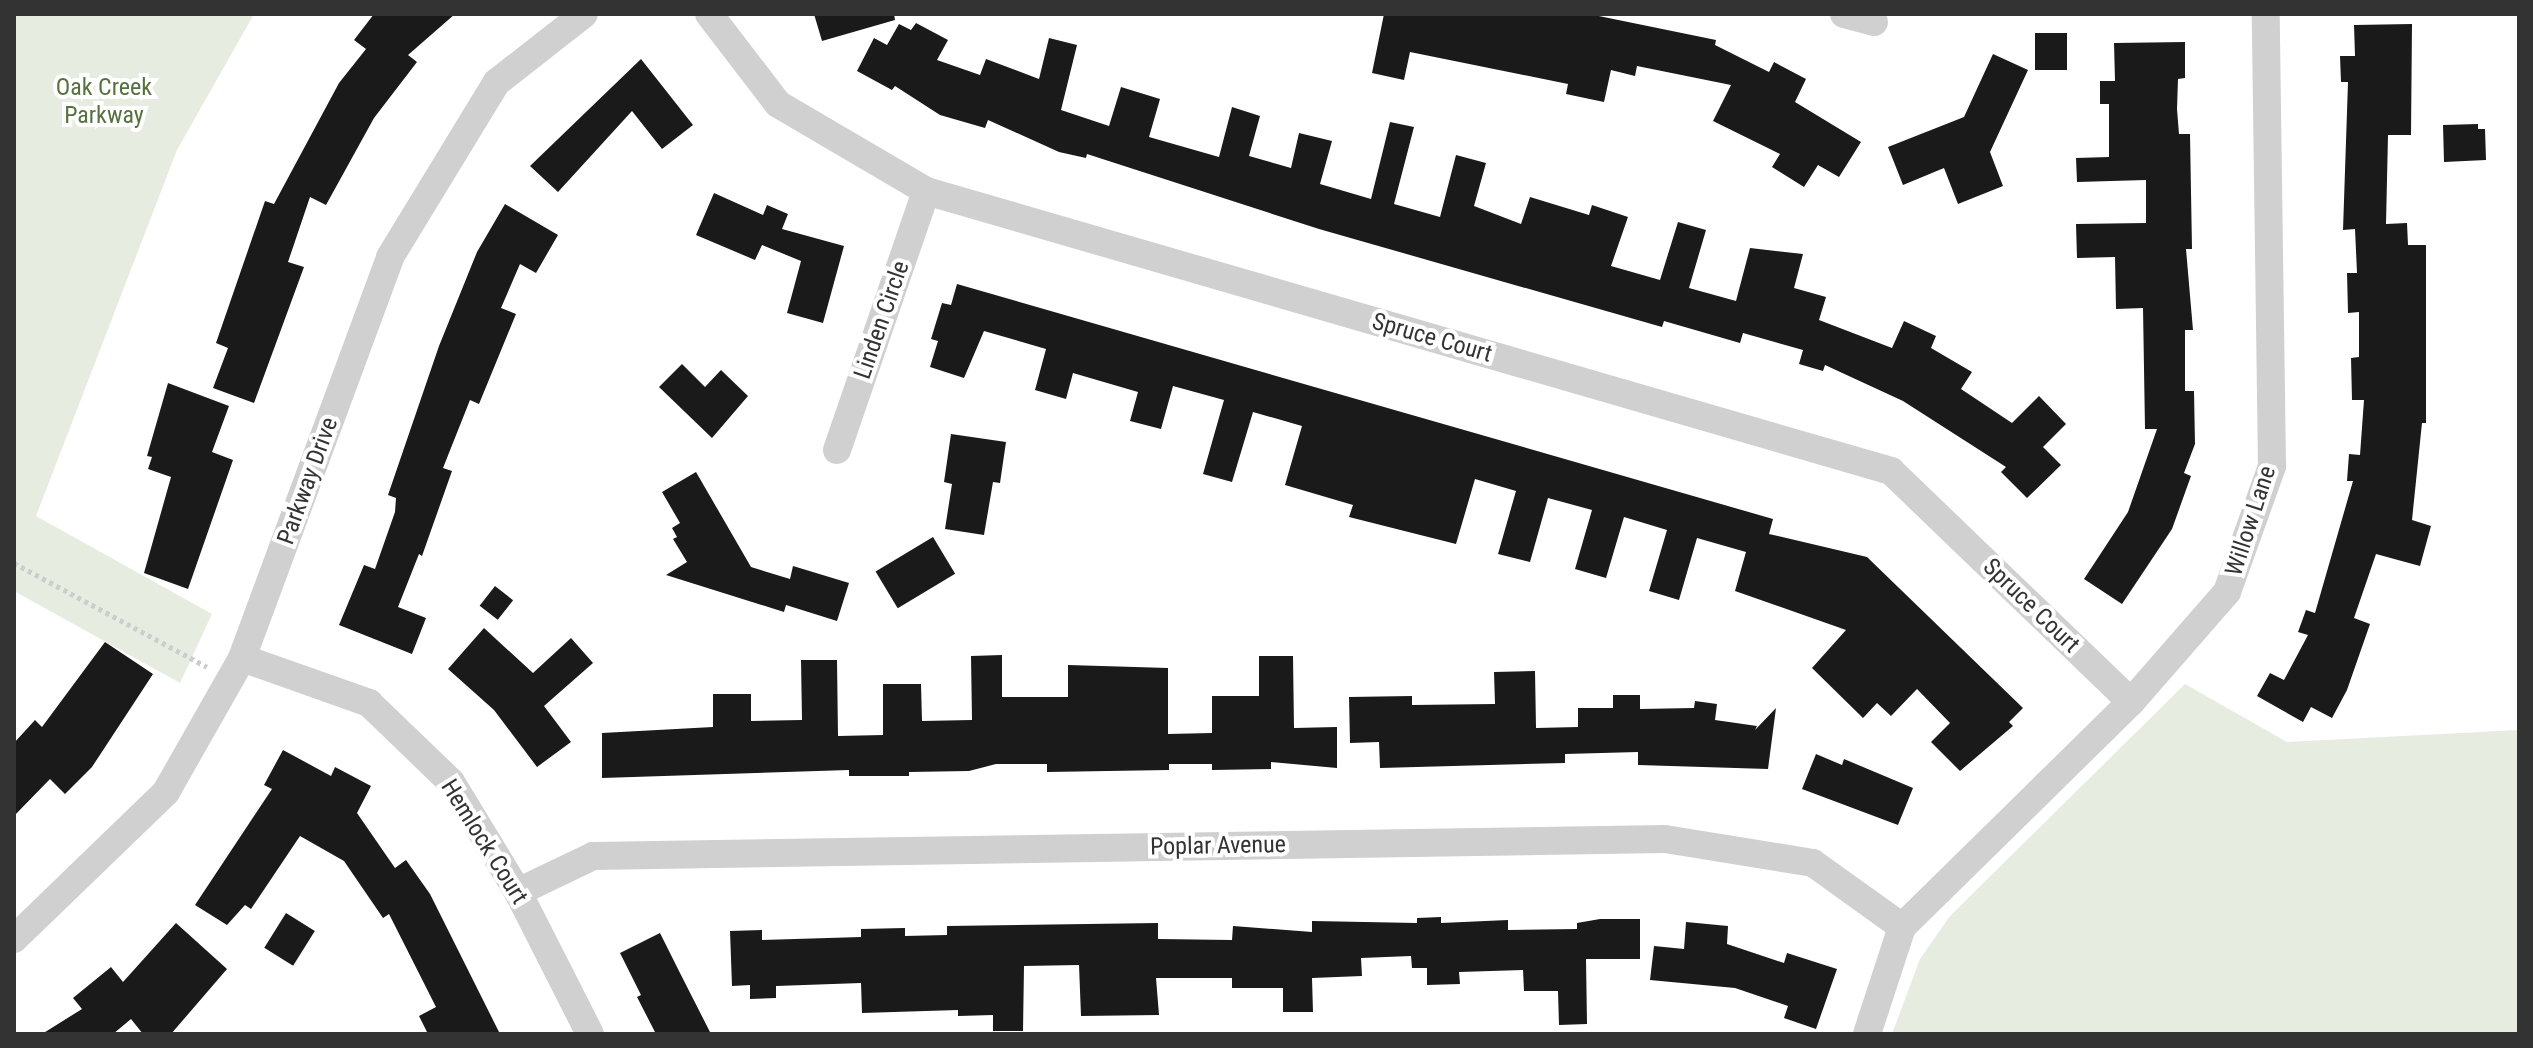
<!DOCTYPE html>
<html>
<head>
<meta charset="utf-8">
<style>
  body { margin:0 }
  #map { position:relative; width:2533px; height:1048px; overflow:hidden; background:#fff; font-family:"Roboto Condensed",sans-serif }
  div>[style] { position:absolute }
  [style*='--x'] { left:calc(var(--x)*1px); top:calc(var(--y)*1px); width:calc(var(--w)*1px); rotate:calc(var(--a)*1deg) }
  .green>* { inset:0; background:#e6ecdf }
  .building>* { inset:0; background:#1a1a1a; transform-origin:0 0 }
  .path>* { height:5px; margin-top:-2.5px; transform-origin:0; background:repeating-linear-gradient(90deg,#cdcdcd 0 4px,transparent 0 8px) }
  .street>* { height:28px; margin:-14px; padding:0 14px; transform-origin:14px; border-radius:14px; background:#d0d0d0 }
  span { translate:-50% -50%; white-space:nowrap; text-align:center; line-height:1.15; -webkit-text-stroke:8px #fff; paint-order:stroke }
  .park-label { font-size:24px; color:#56703f }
  .street-label { font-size:24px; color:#333 }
  .frame { position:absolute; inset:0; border:16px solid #333; pointer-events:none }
</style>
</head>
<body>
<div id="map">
  <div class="green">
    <div style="clip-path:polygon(14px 14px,254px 14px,177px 150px,36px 516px,212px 614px,180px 683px,14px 591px)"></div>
    <div style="clip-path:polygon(2185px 684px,2287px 742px,2519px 730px,2519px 1034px,1892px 1034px,1920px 959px,1950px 916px)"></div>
  </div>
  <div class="building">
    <div style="clip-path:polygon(374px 14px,455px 14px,408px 55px,417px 62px,374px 118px,326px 205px,310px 197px,288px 262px,304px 267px,254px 403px,213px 388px,228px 348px,216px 343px,265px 201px,274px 204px,339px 83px,366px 49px,354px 40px)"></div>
    <div style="clip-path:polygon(814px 14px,894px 14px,895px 20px,822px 41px)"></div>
    <div style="clip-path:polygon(1384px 14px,1589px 14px,1716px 40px,1715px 45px,1769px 72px,1774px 62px,1806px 79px,1795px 102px,1861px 142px,1839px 177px,1818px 165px,1804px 187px,1772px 167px,1780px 154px,1713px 121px,1731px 85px,1637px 66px,1635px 76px,1611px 70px,1604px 102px,1566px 94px,1568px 84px,1410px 52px,1404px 80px,1372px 73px)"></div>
    <div style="clip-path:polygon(916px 23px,948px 40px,937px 60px,980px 75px,986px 59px,1039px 79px,1049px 38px,1077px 45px,1061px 110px,1109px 126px,1121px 87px,1160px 99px,1149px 137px,1219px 157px,1232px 107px,1260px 116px,1249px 156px,1291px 168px,1299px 133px,1332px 141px,1320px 184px,1371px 199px,1390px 122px,1414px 127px,1394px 204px,1440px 217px,1456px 155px,1486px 163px,1474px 206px,1521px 224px,1530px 197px,1589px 215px,1592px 205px,1628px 217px,1611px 266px,1660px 280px,1678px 222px,1706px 230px,1689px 288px,1736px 301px,1750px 248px,1803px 254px,1794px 288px,1826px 297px,1819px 320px,1892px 348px,1904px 321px,1936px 336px,1931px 348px,1972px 372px,1961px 389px,2012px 423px,2039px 396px,2066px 424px,2043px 447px,2061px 465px,2027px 498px,2001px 472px,2006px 467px,1903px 401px,1825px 365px,1823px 371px,1799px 364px,1803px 350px,1743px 333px,1740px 343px,1664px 321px,1662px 327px,1319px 229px,1087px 154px,1086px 158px,1059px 152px,988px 120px,985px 128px,940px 115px,895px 86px,892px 90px,857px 71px,874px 38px,887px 45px,899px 24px,911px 30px)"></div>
    <div style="clip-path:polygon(2412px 24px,2411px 135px,2388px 135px,2386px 224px,2407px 223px,2408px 245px,2426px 245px,2426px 423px,2422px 423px,2412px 520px,2431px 526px,2420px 566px,2376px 554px,2354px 618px,2370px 624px,2347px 690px,2332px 718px,2311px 707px,2303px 722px,2257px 696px,2270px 673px,2284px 680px,2308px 635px,2298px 632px,2306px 610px,2315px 613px,2353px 481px,2347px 481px,2349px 454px,2360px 455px,2364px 400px,2352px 400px,2351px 358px,2359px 357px,2359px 312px,2348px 313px,2347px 273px,2357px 273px,2355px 229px,2343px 230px,2348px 82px,2341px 82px,2340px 56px,2355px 56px,2354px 25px)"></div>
    <div style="left:2067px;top:33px;width:37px;height:32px;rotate:90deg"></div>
    <div style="clip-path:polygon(2185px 42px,2185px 78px,2178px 79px,2177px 109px,2179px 134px,2190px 134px,2192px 249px,2186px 249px,2193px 330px,2185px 330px,2185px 391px,2194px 391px,2195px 444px,2184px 473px,2191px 476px,2172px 529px,2122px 604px,2084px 579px,2128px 512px,2157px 429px,2145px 429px,2143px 308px,2116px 309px,2115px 257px,2077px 258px,2076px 224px,2146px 223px,2146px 180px,2077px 182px,2076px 158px,2109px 157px,2109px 104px,2100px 104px,2100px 81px,2115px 81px,2114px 43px)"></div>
    <div style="clip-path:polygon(1993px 54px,2028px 70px,1990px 152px,2003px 186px,1958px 204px,1944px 168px,1903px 185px,1888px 147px,1964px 117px)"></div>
    <div style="clip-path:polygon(641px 59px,693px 125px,662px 149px,632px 111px,558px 192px,530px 166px)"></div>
    <div style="clip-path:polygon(2478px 124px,2478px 129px,2485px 129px,2486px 160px,2444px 162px,2443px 125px)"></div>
    <div style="clip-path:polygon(714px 193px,763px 215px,767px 205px,788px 214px,782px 229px,844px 246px,823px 323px,787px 313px,801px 261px,762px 245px,755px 260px,696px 235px)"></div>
    <div style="clip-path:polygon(505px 204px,558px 235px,536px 273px,520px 264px,501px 308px,516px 314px,479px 404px,470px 400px,443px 468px,452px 471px,422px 556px,419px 554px,398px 607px,426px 618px,412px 654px,339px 625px,364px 565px,375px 569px,395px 512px,396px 498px,388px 495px,439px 346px,477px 252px)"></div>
    <div style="clip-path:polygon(957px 284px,1773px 519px,1769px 534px,1867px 557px,2023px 708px,2009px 722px,2013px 726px,1960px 771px,1931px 742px,1950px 723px,1917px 689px,1891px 716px,1877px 703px,1863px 718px,1812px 668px,1846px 630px,1735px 591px,1746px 552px,1697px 538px,1679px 600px,1649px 591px,1667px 530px,1624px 517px,1606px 578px,1575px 569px,1592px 510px,1548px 498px,1530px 562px,1498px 554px,1516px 491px,1475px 479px,1456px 544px,1349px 517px,1353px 505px,1285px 485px,1302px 426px,1253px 412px,1232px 482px,1203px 474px,1224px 400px,1173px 386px,1161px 429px,1130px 421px,1138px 392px,1073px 373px,1066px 399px,1035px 390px,1046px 349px,984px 331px,964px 378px,930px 367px,938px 341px,931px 339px,942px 303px,951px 305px)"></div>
    <div style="clip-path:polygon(682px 364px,705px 387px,721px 370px,748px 396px,712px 438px,659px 387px)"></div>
    <div style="clip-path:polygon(168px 383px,229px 406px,212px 452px,233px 460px,188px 589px,144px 573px,171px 477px,148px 469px,152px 457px,147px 456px)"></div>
    <div style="clip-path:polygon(951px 434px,1006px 442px,1000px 483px,993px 482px,984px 535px,945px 529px,952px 484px,944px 482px)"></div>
    <div style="clip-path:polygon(696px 472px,751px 567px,790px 579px,793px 566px,849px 583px,837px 621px,786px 605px,784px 612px,666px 575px,687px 562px,673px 539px,677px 537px,672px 528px,680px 523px,662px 492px)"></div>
    <div style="left:933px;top:537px;width:43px;height:67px;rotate:59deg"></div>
    <div style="left:495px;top:586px;width:23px;height:25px;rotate:38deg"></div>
    <div style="clip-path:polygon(484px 628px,533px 673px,571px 638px,593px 663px,544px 706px,571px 742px,537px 767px,494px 710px,448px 669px)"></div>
    <div style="clip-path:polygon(105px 642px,153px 674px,92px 767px,65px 794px,50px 779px,14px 816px,14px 743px,35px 720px,42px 727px)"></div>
    <div style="clip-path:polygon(1002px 655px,1002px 697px,1068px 697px,1068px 665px,1168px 668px,1168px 734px,1212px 733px,1212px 696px,1259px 696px,1259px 656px,1293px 656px,1294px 728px,1337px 727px,1337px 768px,1271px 762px,1271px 769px,1212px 770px,1212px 764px,1169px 764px,1169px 770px,1047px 772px,1047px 764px,996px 764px,969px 771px,909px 772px,909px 776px,849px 776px,849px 770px,602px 778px,602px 733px,713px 727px,713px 694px,751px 694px,751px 721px,802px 720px,801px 660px,837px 660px,838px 736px,883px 735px,883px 684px,921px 684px,922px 721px,972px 720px,971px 656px)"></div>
    <div style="clip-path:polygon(1535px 671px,1536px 728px,1578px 727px,1578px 708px,1613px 708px,1613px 695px,1640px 695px,1640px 709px,1694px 708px,1695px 701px,1717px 704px,1715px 720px,1757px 726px,1755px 730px,1776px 708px,1768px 769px,1638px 765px,1638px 752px,1565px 754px,1565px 763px,1380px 768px,1379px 742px,1350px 743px,1349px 697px,1412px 696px,1412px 705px,1495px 704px,1494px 672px)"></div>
    <div style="clip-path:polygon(283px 750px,331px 776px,335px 767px,371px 786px,357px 813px,395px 868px,406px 860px,430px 894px,500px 1034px,428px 1034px,419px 1016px,436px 1007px,389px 914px,383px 918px,344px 861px,300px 836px,251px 909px,245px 905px,227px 925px,195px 905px,272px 789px,264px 785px)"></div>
    <div style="clip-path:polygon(1816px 754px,1842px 765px,1844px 759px,1913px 788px,1898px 825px,1802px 789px)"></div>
    <div style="left:286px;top:913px;width:34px;height:41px;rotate:32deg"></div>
    <div style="clip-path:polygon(1441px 917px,1441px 923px,1508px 920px,1508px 930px,1577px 929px,1577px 923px,1600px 919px,1640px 919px,1640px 959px,1586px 959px,1587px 1024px,1559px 1025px,1558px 991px,1524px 991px,1523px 970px,1459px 972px,1460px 984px,1427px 985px,1427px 968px,1412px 968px,1411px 956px,1361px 958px,1362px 976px,1312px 978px,1313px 1012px,1283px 1012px,1283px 988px,1232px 988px,1232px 978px,1156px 978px,1159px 1015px,1081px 1016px,1079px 965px,1024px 966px,1023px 1031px,993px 1031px,993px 1015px,958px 1016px,958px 1010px,862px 1013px,861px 983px,776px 986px,776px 998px,750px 999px,750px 985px,732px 986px,730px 931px,762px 930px,762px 940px,861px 937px,861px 929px,905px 928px,905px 936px,947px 935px,947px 926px,1158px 923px,1158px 939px,1232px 940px,1233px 926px,1312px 932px,1312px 921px,1417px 923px,1417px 918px)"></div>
    <div style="clip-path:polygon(1686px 922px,1728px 926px,1727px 944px,1784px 963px,1787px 953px,1837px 969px,1816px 1029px,1784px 1018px,1788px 1006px,1735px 988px,1650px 980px,1654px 946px,1684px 949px)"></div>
    <div style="clip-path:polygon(176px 923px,227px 969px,171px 1034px,143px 1034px,131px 1019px,113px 1034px,42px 1034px,82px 1009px,73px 998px,111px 967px,123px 982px)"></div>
    <div style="clip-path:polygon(660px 933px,680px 973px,711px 1034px,656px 1034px,637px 997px,641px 995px,620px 953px)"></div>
  </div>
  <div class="path">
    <div style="--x:14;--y:563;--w:219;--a:28.3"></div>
  </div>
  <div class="street">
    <div style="--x:709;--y:14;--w:113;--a:52.5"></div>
    <div style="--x:778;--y:104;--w:172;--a:30.4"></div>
    <div style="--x:926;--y:191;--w:1005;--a:16.18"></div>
    <div style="--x:1891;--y:471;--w:333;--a:43.9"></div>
    <div style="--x:1844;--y:14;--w:31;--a:15"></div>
    <div style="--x:837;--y:450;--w:274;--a:-71"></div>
    <div style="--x:242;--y:658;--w:135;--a:19.5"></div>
    <div style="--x:369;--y:703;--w:114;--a:43.9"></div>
    <div style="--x:451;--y:782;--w:129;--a:58.7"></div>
    <div style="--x:518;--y:892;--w:159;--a:63.1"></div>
    <div style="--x:518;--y:892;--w:83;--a:-25.6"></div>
    <div style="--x:593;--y:856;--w:1072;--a:-0.91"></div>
    <div style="--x:1665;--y:839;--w:150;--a:9.2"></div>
    <div style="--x:1813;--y:863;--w:110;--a:35.7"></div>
    <div style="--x:14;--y:939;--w:211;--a:-44"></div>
    <div style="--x:166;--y:792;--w:154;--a:-60.4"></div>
    <div style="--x:242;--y:658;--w:427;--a:-69.7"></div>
    <div style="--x:390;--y:257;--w:205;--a:-58.6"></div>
    <div style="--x:497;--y:82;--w:110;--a:-38"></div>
    <div style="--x:1867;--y:1034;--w:113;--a:-71.9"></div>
    <div style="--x:1902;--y:927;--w:321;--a:-44.5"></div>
    <div style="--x:2131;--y:702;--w:146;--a:-48.9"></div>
    <div style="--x:2227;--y:592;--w:134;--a:-70.3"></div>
    <div style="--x:2272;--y:466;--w:452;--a:-90.8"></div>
  </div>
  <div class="park-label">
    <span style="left:104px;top:102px">Oak Creek<br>Parkway</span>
  </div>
  <div class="street-label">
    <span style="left:882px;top:320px;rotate:-71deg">Linden Circle</span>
    <span style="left:1432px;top:338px;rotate:16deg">Spruce Court</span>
    <span style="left:308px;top:481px;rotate:-70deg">Parkway Drive</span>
    <span style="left:2251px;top:521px;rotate:-72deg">Willow Lane</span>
    <span style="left:2031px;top:606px;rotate:44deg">Spruce Court</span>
    <span style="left:484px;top:842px;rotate:58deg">Hemlock Court</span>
    <span style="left:1218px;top:846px;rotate:-1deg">Poplar Avenue</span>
  </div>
  <div class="frame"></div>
</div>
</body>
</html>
